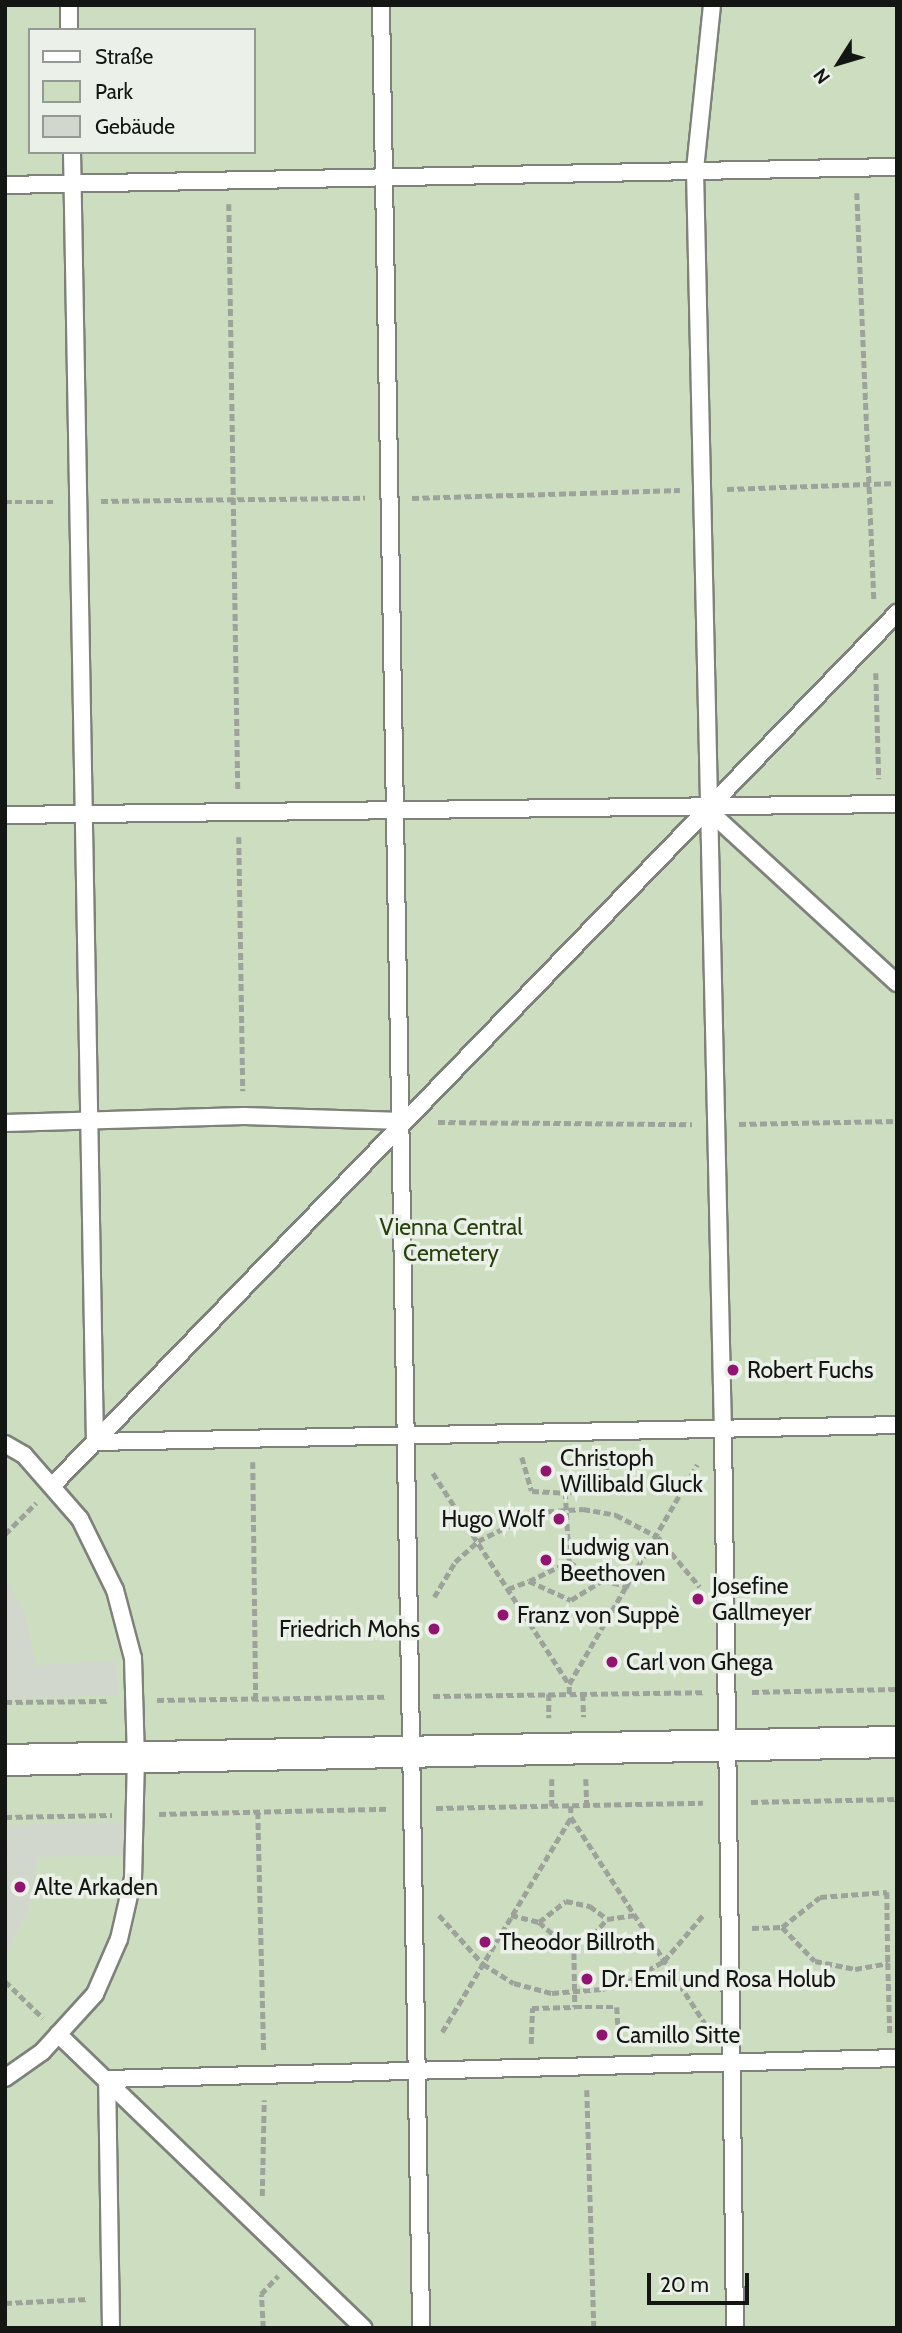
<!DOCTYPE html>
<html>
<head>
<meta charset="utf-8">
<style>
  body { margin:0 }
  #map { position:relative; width:902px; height:2333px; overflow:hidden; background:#ebf1e8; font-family:Cabin,sans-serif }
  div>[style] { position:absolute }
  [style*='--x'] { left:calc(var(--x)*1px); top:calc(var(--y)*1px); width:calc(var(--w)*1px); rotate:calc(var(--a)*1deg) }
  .green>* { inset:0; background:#cddec0 }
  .building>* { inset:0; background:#d2d7ce }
  .path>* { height:4.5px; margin-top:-2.25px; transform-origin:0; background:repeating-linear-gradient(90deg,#9da29b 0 7px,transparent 0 10.5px) }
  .roads { filter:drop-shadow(2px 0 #7e827a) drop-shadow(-2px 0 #7e827a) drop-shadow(0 2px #7e827a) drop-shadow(0 -2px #7e827a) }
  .service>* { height:16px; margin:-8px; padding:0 8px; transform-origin:8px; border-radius:8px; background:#fff }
  .minor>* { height:30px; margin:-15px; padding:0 15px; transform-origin:15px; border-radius:15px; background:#fff }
  .dots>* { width:19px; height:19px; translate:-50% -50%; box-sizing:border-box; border:4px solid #ebf1e8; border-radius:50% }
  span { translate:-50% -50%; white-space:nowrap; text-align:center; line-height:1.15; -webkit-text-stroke:7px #ebf1e8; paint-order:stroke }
  .park-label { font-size:23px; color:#28410c }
  .poi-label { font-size:23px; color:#141613 }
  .left { translate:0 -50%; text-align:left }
  .right { translate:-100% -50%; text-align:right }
  .frame { position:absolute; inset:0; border:7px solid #141613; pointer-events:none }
  .legend { position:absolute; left:28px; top:28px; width:228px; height:126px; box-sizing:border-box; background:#ebf1e8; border:2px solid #959993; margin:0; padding:9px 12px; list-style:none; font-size:21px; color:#141613 }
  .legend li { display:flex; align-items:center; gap:14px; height:35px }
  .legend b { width:35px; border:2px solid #959993 }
  .north { position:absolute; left:804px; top:28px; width:70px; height:70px; -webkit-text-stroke:5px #ebf1e8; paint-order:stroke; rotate:233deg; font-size:19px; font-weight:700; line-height:28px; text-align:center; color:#141613 }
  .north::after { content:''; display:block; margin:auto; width:24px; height:32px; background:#141613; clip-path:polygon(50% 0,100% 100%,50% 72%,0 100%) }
  .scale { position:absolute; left:647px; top:2273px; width:102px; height:32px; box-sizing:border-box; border:4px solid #141613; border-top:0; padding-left:9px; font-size:21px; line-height:24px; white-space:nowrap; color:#141613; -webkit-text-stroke:5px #ebf1e8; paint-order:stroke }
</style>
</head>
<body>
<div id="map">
  <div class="green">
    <div style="clip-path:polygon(evenodd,5px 5px,897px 5px,897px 2328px,5px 2328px,5px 5px,30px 30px,254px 30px,254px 152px,30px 152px,30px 30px)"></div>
  </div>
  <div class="building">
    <div style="clip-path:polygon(5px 1576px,26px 1616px,36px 1665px,115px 1660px,119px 1695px,6px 1699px)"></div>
    <div style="clip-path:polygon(123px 1822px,125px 1855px,38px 1857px,30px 1908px,5px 1955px,8px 1825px)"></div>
  </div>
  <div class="path">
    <div style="--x:857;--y:193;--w:408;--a:87.6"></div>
    <div style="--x:229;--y:204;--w:586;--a:89.12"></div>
    <div style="--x:727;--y:489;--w:170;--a:-2"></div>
    <div style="--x:412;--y:498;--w:268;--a:-1.7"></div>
    <div style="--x:101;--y:501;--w:264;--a:-0.7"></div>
    <div style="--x:5;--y:502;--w:48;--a:0"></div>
    <div style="--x:876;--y:673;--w:106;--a:88.4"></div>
    <div style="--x:239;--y:837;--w:254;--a:89.1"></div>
    <div style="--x:438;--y:1122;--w:254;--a:0.5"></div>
    <div style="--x:739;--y:1124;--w:158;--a:-1.1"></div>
    <div style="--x:522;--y:1457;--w:35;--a:74"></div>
    <div style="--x:532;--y:1491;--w:33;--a:3"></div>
    <div style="--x:253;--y:1462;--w:237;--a:89.3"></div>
    <div style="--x:433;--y:1473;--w:251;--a:57.2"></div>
    <div style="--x:5;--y:1534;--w:44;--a:-45"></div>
    <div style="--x:569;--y:1562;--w:69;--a:-93.3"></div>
    <div style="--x:565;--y:1493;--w:34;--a:-10"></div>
    <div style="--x:598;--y:1487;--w:10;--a:-45"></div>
    <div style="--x:605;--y:1480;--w:25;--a:-85"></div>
    <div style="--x:529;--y:1581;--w:44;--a:-25.4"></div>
    <div style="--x:569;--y:1562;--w:38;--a:30"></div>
    <div style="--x:508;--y:1589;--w:22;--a:-21"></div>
    <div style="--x:529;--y:1581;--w:46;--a:24.3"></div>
    <div style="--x:571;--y:1600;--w:36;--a:-32"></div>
    <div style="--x:602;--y:1581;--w:28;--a:10"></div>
    <div style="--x:434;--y:1597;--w:41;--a:-59"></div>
    <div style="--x:455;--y:1562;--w:31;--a:-42"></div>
    <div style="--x:478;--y:1541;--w:66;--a:-26.2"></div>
    <div style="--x:537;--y:1512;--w:46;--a:-3.7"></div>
    <div style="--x:583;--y:1509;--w:34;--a:10"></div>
    <div style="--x:616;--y:1515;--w:47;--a:27.6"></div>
    <div style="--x:658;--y:1537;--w:65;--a:50"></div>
    <div style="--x:752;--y:1692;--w:145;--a:-1.2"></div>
    <div style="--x:549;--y:1694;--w:24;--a:90"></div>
    <div style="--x:569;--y:1694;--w:10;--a:-90"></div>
    <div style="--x:569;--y:1684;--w:254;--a:-59.7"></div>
    <div style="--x:583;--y:1694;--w:23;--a:88"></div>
    <div style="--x:433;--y:1696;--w:271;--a:-0.8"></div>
    <div style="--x:157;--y:1700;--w:229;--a:-0.8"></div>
    <div style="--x:5;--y:1702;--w:104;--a:-0.6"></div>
    <div style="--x:552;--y:1779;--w:27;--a:90"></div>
    <div style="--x:586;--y:1779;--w:26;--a:88"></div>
    <div style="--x:751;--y:1802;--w:146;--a:-1.2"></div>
    <div style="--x:571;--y:1806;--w:11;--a:90"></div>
    <div style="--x:571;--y:1817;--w:246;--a:57"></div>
    <div style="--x:436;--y:1808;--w:267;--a:-1.1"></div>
    <div style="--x:258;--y:1812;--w:240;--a:88.6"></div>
    <div style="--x:159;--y:1814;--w:229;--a:-1.3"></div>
    <div style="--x:5;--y:1817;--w:107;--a:-1.1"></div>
    <div style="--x:439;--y:1915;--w:66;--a:48.1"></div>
    <div style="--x:483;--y:1964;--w:36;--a:32"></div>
    <div style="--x:514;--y:1983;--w:39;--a:15"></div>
    <div style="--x:552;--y:1993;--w:50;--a:-4.6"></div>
    <div style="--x:602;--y:1989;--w:28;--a:-17"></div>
    <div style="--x:629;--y:1981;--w:40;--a:-29.7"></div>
    <div style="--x:664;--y:1961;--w:60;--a:-49.7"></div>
    <div style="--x:511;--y:1915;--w:29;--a:14"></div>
    <div style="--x:539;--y:1922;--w:34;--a:-38"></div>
    <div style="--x:566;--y:1901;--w:25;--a:12"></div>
    <div style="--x:590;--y:1906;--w:21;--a:37"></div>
    <div style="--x:607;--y:1919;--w:29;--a:-8"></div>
    <div style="--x:539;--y:1922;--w:23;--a:41"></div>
    <div style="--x:556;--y:1937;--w:19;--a:16"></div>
    <div style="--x:574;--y:1942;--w:20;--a:-20"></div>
    <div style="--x:593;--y:1935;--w:21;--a:-49"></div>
    <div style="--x:782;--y:1927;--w:48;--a:-38.3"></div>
    <div style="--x:820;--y:1897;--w:67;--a:-4.3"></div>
    <div style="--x:887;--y:1892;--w:71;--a:89.2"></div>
    <div style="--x:752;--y:1928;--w:30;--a:-2"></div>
    <div style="--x:782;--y:1927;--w:47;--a:45.9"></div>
    <div style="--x:815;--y:1961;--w:41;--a:11.3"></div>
    <div style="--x:855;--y:1969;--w:34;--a:-10"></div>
    <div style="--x:888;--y:1963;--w:71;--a:88.4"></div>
    <div style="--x:574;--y:1942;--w:65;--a:89.1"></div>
    <div style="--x:575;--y:2007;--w:42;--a:0"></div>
    <div style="--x:617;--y:2007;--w:35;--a:87"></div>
    <div style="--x:5;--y:1981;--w:53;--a:44.2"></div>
    <div style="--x:442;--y:2032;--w:251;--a:-59"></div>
    <div style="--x:531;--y:2044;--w:36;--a:-88"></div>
    <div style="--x:532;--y:2008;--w:43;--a:-1.3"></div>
    <div style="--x:587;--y:2090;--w:238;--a:88.3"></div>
    <div style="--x:262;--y:2196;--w:96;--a:-88.8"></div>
    <div style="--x:5;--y:2303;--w:83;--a:-2.8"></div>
    <div style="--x:263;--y:2328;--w:34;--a:-93"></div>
    <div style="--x:261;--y:2294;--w:25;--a:-47"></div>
  </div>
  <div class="roads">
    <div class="service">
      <div style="--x:69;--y:5;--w:25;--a:90"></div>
      <div style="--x:381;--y:5;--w:2323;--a:89.01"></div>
      <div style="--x:712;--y:5;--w:166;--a:95.9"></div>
      <div style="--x:695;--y:170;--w:1261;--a:88.73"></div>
      <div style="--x:723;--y:1431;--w:897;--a:89.23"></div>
      <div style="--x:72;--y:152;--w:1290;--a:88.98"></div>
      <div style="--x:95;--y:1442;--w:802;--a:-1.21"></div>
      <div style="--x:5;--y:185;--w:892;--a:-1.16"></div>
      <div style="--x:708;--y:810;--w:256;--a:42.5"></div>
      <div style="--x:5;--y:815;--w:892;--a:-0.71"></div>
      <div style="--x:5;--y:1123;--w:239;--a:-1.7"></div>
      <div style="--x:244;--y:1116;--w:159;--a:1.8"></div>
      <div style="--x:5;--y:1444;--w:22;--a:30"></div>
      <div style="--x:24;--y:1455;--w:85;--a:48.8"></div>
      <div style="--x:80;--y:1519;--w:79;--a:63.8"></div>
      <div style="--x:115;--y:1590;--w:70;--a:75.2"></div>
      <div style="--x:133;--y:1658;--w:99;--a:88.3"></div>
      <div style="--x:136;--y:1757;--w:121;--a:91.4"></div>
      <div style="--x:133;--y:1878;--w:63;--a:102.9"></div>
      <div style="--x:119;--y:1939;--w:60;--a:113.6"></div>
      <div style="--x:95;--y:1994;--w:79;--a:132.4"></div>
      <div style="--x:42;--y:2052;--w:45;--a:144.9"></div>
      <div style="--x:53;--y:1485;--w:1214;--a:-45.93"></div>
      <div style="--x:58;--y:2034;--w:424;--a:43.9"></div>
      <div style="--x:111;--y:2328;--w:249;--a:-90.9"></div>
      <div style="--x:107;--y:2079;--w:790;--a:-1.52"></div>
    </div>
    <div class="minor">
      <div style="--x:5;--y:1760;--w:892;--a:-1.16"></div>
    </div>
  </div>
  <div class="dots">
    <div style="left:733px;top:1370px;background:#911471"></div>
    <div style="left:546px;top:1471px;background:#911471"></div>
    <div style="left:559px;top:1519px;background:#911471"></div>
    <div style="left:546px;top:1560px;background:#911471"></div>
    <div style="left:698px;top:1599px;background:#911471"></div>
    <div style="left:503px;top:1615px;background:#911471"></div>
    <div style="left:434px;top:1629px;background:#911471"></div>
    <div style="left:612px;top:1662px;background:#911471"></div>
    <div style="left:20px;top:1887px;background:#911471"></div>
    <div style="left:485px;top:1942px;background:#911471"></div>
    <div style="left:587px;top:1979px;background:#911471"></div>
    <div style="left:602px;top:2035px;background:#911471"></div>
  </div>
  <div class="park-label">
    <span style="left:451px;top:1240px">Vienna Central<br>Cemetery</span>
  </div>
  <div class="poi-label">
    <span class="left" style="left:747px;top:1370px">Robert Fuchs</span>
    <span class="left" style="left:560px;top:1471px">Christoph<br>Willibald Gluck</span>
    <span class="right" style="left:545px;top:1519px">Hugo Wolf</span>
    <span class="left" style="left:560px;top:1560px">Ludwig van<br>Beethoven</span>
    <span class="left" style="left:712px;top:1599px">Josefine<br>Gallmeyer</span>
    <span class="left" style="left:517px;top:1615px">Franz von Suppè</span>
    <span class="right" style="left:420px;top:1629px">Friedrich Mohs</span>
    <span class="left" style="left:626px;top:1662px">Carl von Ghega</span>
    <span class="left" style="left:34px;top:1887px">Alte Arkaden</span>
    <span class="left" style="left:499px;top:1942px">Theodor Billroth</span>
    <span class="left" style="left:601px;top:1979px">Dr. Emil und Rosa Holub</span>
    <span class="left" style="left:616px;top:2035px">Camillo Sitte</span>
  </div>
  <div class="frame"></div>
  <ul class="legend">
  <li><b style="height:9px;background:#fff"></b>Straße</li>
  <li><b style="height:19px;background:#cddec0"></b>Park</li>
  <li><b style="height:19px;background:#d2d7ce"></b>Gebäude</li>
  </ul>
  <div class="north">N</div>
  <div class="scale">20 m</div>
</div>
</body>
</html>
